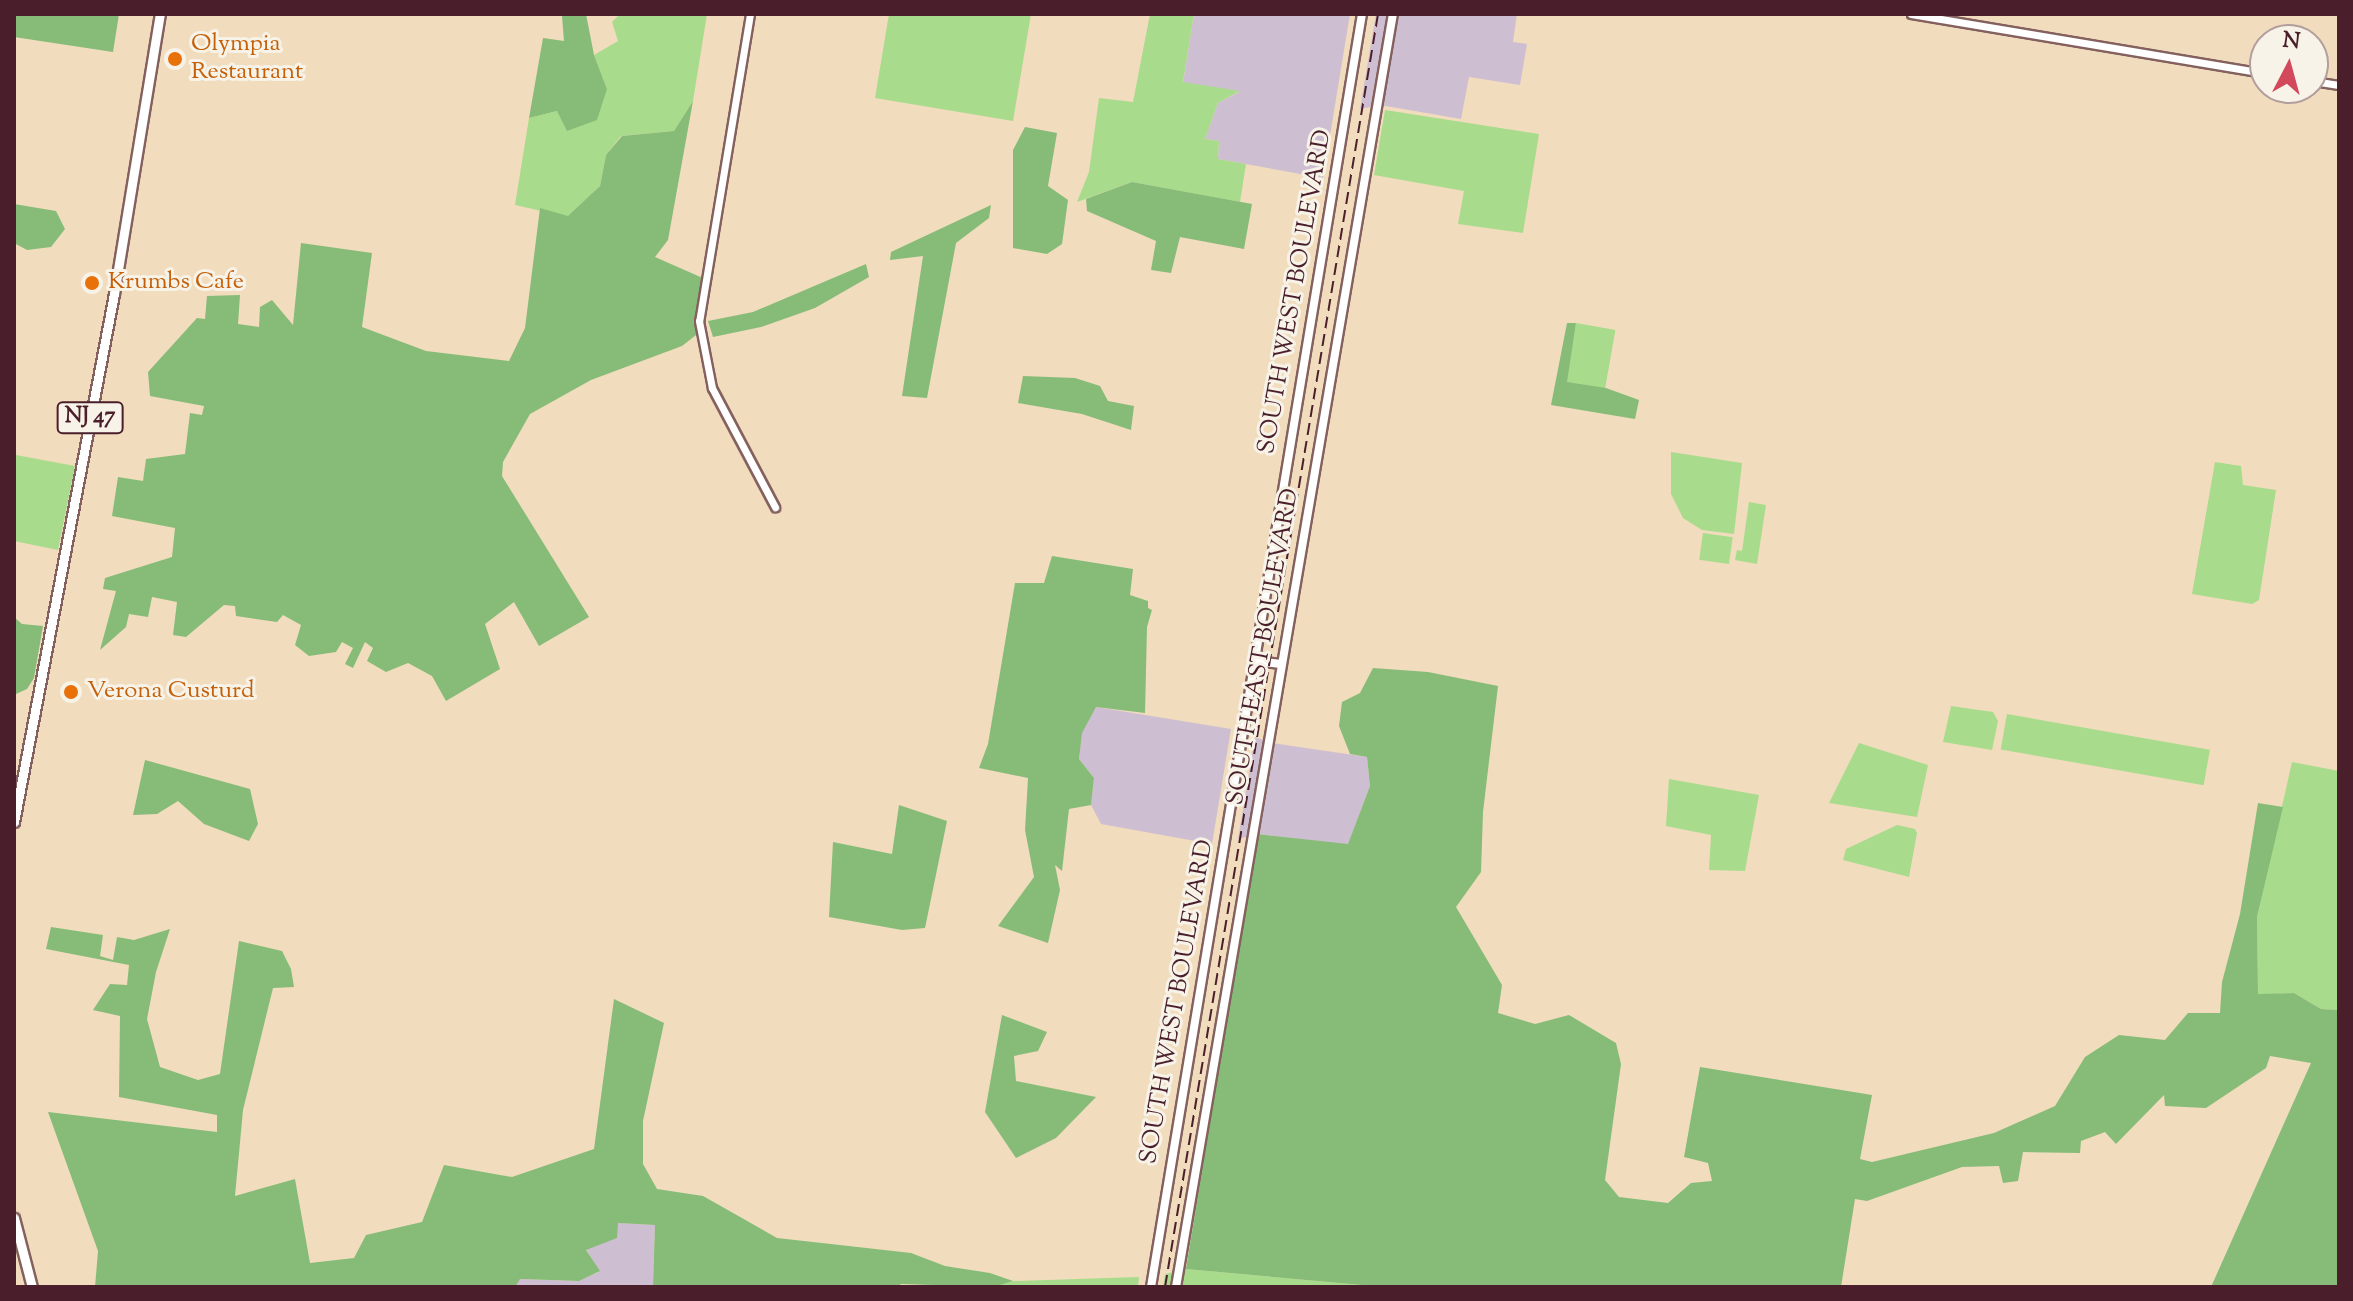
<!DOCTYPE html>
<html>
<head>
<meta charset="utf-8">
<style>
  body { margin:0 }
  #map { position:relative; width:2353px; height:1301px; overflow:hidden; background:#f1dcbd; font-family:"Sorts Mill Goudy",serif }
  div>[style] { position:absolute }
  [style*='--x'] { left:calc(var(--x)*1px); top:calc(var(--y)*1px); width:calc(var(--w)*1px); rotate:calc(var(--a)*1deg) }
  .industrial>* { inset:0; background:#cebed1 }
  .green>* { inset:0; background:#a8dc8c; transform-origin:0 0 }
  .forest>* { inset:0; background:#86bc78 }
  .roads { filter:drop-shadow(2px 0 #84615e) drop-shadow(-2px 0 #84615e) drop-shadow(0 2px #84615e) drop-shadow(0 -2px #84615e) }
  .tertiary>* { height:7px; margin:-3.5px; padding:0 3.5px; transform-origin:3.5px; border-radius:3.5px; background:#fff }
  .secondary>* { height:8px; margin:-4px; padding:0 4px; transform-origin:4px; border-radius:4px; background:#fff }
  .primary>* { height:9px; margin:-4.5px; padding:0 4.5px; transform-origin:4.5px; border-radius:4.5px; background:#fff }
  .rail>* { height:2px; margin-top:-1px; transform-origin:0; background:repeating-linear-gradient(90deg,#4a1f2b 0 12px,transparent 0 18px) }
  .dots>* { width:22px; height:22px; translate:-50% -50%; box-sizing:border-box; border:4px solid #f7f3e8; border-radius:50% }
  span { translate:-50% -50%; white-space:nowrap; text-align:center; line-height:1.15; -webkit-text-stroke:6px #f7f3e8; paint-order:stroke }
  .shield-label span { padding:2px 6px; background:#f7f3e8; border:2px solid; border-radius:6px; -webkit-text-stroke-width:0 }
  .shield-label { font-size:22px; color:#4a1f2b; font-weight:700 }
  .food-label { font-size:24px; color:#c56008 }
  .left { translate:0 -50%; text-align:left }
  .street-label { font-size:24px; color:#4a1f2b }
  .frame { position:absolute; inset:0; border:16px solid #4a1f2b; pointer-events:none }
  .north { position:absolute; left:2249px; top:24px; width:80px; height:80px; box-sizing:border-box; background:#f7f3e8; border:2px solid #b29e9c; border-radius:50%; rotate:6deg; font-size:22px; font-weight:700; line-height:32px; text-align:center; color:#4a1f2b }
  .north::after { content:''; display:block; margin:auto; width:28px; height:36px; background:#d1495b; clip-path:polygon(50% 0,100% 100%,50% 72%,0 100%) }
</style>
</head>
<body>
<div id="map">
  <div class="industrial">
    <div style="clip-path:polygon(1194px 14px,1350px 14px,1323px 178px,1218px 159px,1219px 141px,1205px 139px,1218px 103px,1239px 92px,1183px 83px)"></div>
    <div style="clip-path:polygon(1376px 14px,1517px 14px,1513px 42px,1527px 44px,1520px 85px,1469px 77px,1461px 119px,1380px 105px,1360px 109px)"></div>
    <div style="clip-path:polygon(1084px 705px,1231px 729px,1212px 844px,1101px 824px,1091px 805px,1094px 778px,1079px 759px)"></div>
    <div style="clip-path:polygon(1255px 737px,1272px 743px,1367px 757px,1370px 786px,1348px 845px,1257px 834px,1238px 839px)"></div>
    <div style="clip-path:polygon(618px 1223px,655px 1225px,653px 1287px,515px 1287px,519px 1279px,578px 1281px,599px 1272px,586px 1249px)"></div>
  </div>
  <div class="green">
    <div style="clip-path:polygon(620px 14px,707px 14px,693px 101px,674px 131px,621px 136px,606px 155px,600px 186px,568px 217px,515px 205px,529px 118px,557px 111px,607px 89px,594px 55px,618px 41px,612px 22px)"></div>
    <div style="clip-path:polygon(889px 14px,1031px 14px,1013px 121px,875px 98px)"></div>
    <div style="clip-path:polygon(1150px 14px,1194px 14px,1183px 82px,1240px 91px,1218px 103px,1205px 139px,1219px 141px,1218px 159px,1246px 164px,1240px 202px,1132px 182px,1077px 202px,1089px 172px,1099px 98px,1133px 102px)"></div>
    <div style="clip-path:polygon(1385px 110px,1539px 134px,1523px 233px,1458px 224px,1464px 191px,1374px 175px)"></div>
    <div style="left:1576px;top:323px;width:40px;height:60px;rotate:10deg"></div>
    <div style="clip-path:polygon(1671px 452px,1742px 463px,1734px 534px,1702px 530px,1683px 518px,1671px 494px)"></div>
    <div style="clip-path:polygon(16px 455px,75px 466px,58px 550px,14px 541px)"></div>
    <div style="clip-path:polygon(2215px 462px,2241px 466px,2243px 485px,2276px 490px,2259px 600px,2252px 604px,2192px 594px)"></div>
    <div style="clip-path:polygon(1749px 502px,1766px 505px,1757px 564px,1735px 560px,1737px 550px,1742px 551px)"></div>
    <div style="left:1703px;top:533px;width:30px;height:27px;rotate:8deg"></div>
    <div style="clip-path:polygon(1951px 706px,1993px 712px,1998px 721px,1992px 750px,1943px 742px)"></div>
    <div style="left:2007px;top:714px;width:206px;height:36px;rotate:10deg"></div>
    <div style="clip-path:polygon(1859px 743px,1928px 765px,1917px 817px,1829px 803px)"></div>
    <div style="clip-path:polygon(2292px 762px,2339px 771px,2339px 1010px,2321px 1009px,2294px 993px,2258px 995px,2257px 917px)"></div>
    <div style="clip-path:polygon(1669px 779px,1759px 795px,1745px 871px,1709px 870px,1711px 835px,1666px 826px)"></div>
    <div style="clip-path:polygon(1897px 825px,1915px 829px,1917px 833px,1909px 877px,1843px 860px,1846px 849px)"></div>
    <div style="clip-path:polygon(1186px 1269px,1384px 1287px,1163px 1287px,1165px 1274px)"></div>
    <div style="clip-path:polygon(1139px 1277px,1138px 1287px,994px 1287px,1013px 1281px)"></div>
  </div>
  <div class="forest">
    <div style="clip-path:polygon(14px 14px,119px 14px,113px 52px,14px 37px)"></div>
    <div style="clip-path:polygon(567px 14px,586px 14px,594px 55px,607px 89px,597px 120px,567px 131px,557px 111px,529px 118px,543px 38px,564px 41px,562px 16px)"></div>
    <div style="clip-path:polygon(693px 101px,668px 240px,655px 257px,705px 279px,696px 335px,682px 346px,591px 380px,530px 414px,503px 462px,502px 476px,589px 617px,539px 646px,514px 602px,485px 624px,500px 669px,446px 701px,432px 676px,408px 663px,386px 672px,367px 661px,373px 648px,365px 642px,353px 668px,345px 664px,353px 648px,342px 642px,336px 652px,309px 656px,295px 645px,301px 625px,283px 615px,277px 622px,236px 616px,235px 606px,224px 605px,186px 637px,173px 635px,177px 602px,152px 597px,148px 617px,129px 614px,126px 627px,100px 650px,116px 591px,103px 589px,105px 578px,172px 557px,175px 528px,112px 516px,118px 477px,143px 481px,146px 459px,185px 454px,190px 413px,202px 415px,204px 406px,150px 396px,148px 372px,197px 318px,205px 319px,207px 296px,240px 295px,238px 324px,259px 327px,260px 307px,272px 300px,293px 325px,301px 243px,372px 253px,362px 327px,426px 351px,509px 361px,525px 328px,540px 208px,568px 216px,600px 186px,606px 155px,622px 136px,674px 131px)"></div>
    <div style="clip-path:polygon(1025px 127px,1057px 133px,1048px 186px,1068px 200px,1062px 244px,1047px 254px,1013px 248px,1013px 150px)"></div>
    <div style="clip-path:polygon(1132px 182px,1252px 204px,1244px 249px,1180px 237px,1171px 273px,1151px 270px,1156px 241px,1087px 211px,1086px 199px)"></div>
    <div style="clip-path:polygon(14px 204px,56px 211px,65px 229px,51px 247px,27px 250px,14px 243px)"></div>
    <div style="clip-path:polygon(991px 205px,989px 218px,956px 243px,927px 398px,902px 396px,923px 256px,890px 260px,891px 252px)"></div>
    <div style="clip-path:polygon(866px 264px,869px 277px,815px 308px,761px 327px,713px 337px,708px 321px,753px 312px)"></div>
    <div style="clip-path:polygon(1567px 323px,1576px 323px,1567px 382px,1606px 388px,1639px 400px,1635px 419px,1551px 405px)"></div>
    <div style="clip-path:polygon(1023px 376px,1075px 378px,1100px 386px,1108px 401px,1134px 406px,1131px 430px,1082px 414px,1018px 403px)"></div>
    <div style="clip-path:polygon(1052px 556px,1133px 569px,1130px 595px,1148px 601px,1148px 608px,1152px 610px,1147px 627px,1145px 713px,1096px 707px,1082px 733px,1079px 759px,1094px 778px,1091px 805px,1069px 809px,1062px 871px,1055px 865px,1060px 890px,1048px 943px,998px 926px,1034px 877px,1025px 830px,1028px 778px,979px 768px,988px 744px,1015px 583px,1044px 583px)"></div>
    <div style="clip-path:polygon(14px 617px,22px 624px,43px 626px,34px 678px,27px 689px,16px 694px,14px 702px)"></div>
    <div style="clip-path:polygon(1373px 668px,1428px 672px,1498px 686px,1483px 812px,1481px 872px,1456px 907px,1502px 985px,1498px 1013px,1535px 1024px,1569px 1015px,1616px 1043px,1621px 1064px,1605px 1180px,1619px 1197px,1668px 1203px,1691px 1183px,1712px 1181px,1708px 1163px,1684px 1157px,1700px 1067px,1872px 1095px,1860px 1159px,1872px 1162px,1994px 1133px,2055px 1106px,2085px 1057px,2119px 1035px,2165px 1040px,2188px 1013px,2220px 1013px,2222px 982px,2240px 914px,2258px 803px,2283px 807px,2257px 917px,2258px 994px,2294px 993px,2321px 1009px,2339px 1010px,2339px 1287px,2211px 1287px,2311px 1063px,2270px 1056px,2266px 1068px,2206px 1108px,2165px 1106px,2164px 1095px,2116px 1144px,2105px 1132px,2081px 1141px,2080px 1153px,2023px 1152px,2018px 1181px,2003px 1183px,1999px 1166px,1962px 1167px,1867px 1201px,1855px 1199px,1841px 1287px,1384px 1287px,1186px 1269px,1257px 834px,1348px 844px,1370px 786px,1367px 757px,1350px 754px,1339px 726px,1342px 702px,1360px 693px)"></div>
    <div style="clip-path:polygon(145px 760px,250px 789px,258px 824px,249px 841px,204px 824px,178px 801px,157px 814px,133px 815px)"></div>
    <div style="clip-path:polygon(899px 805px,947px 821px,925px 928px,902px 930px,829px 917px,833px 842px,892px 854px)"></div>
    <div style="clip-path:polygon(51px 927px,103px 935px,100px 956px,113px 960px,117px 937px,134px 940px,170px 929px,156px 972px,147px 1019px,160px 1067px,198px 1080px,220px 1074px,239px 941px,282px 951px,291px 969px,294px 987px,273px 988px,243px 1110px,235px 1196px,295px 1179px,310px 1263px,354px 1258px,366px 1235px,422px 1222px,444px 1165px,512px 1177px,594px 1149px,614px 999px,664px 1023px,643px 1121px,643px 1164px,657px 1189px,703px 1196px,777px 1238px,911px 1253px,945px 1266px,990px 1273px,1013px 1281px,994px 1287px,901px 1284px,898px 1287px,653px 1287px,655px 1225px,618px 1223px,617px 1238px,586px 1250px,600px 1271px,579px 1281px,520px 1279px,515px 1287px,95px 1287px,98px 1251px,48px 1112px,217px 1132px,217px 1115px,119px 1097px,120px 1016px,93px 1010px,110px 984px,127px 985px,129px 965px,46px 949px)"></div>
    <div style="clip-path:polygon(1002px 1015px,1047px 1032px,1038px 1051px,1014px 1056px,1016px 1081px,1096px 1097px,1056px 1138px,1016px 1158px,985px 1112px)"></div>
  </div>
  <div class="roads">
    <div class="tertiary">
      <div style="--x:750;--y:14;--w:311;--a:99.4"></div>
      <div style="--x:699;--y:321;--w:68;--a:79"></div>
      <div style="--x:712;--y:388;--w:135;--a:62.1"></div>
      <div style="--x:1911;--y:14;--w:359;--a:9.5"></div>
      <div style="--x:2313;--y:81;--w:26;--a:9"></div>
    </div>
    <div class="secondary">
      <div style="--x:1256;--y:661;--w:25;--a:7"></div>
      <div style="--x:1151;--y:1287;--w:1290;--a:-80.59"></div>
      <div style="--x:1176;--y:1287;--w:1291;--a:-80.33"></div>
    </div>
    <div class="primary">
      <div style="--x:14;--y:822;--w:537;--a:-79.28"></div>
      <div style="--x:114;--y:294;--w:284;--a:-80.7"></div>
      <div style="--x:14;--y:1218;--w:71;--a:75.4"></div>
    </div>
  </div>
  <div class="rail">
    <div style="--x:1165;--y:1287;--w:1291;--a:-80.5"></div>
  </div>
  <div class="dots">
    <div style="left:175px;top:59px;background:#e8710a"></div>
    <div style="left:92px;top:283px;background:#e8710a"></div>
    <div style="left:71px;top:692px;background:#e8710a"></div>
  </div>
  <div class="shield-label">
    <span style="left:90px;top:418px">NJ 47</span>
  </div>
  <div class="food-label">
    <span class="left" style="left:191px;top:59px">Olympia<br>Restaurant</span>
    <span class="left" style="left:108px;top:283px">Krumbs Cafe</span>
    <span class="left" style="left:87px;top:692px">Verona Custurd</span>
  </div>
  <div class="street-label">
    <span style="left:1296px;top:292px;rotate:-80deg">SOUTH WEST BOULEVARD</span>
    <span style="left:1264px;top:647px;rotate:-80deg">SOUTH EAST BOULEVARD</span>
    <span style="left:1178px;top:1002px;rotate:-80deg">SOUTH WEST BOULEVARD</span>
  </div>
  <div class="frame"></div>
  <div class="north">N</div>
</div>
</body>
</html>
